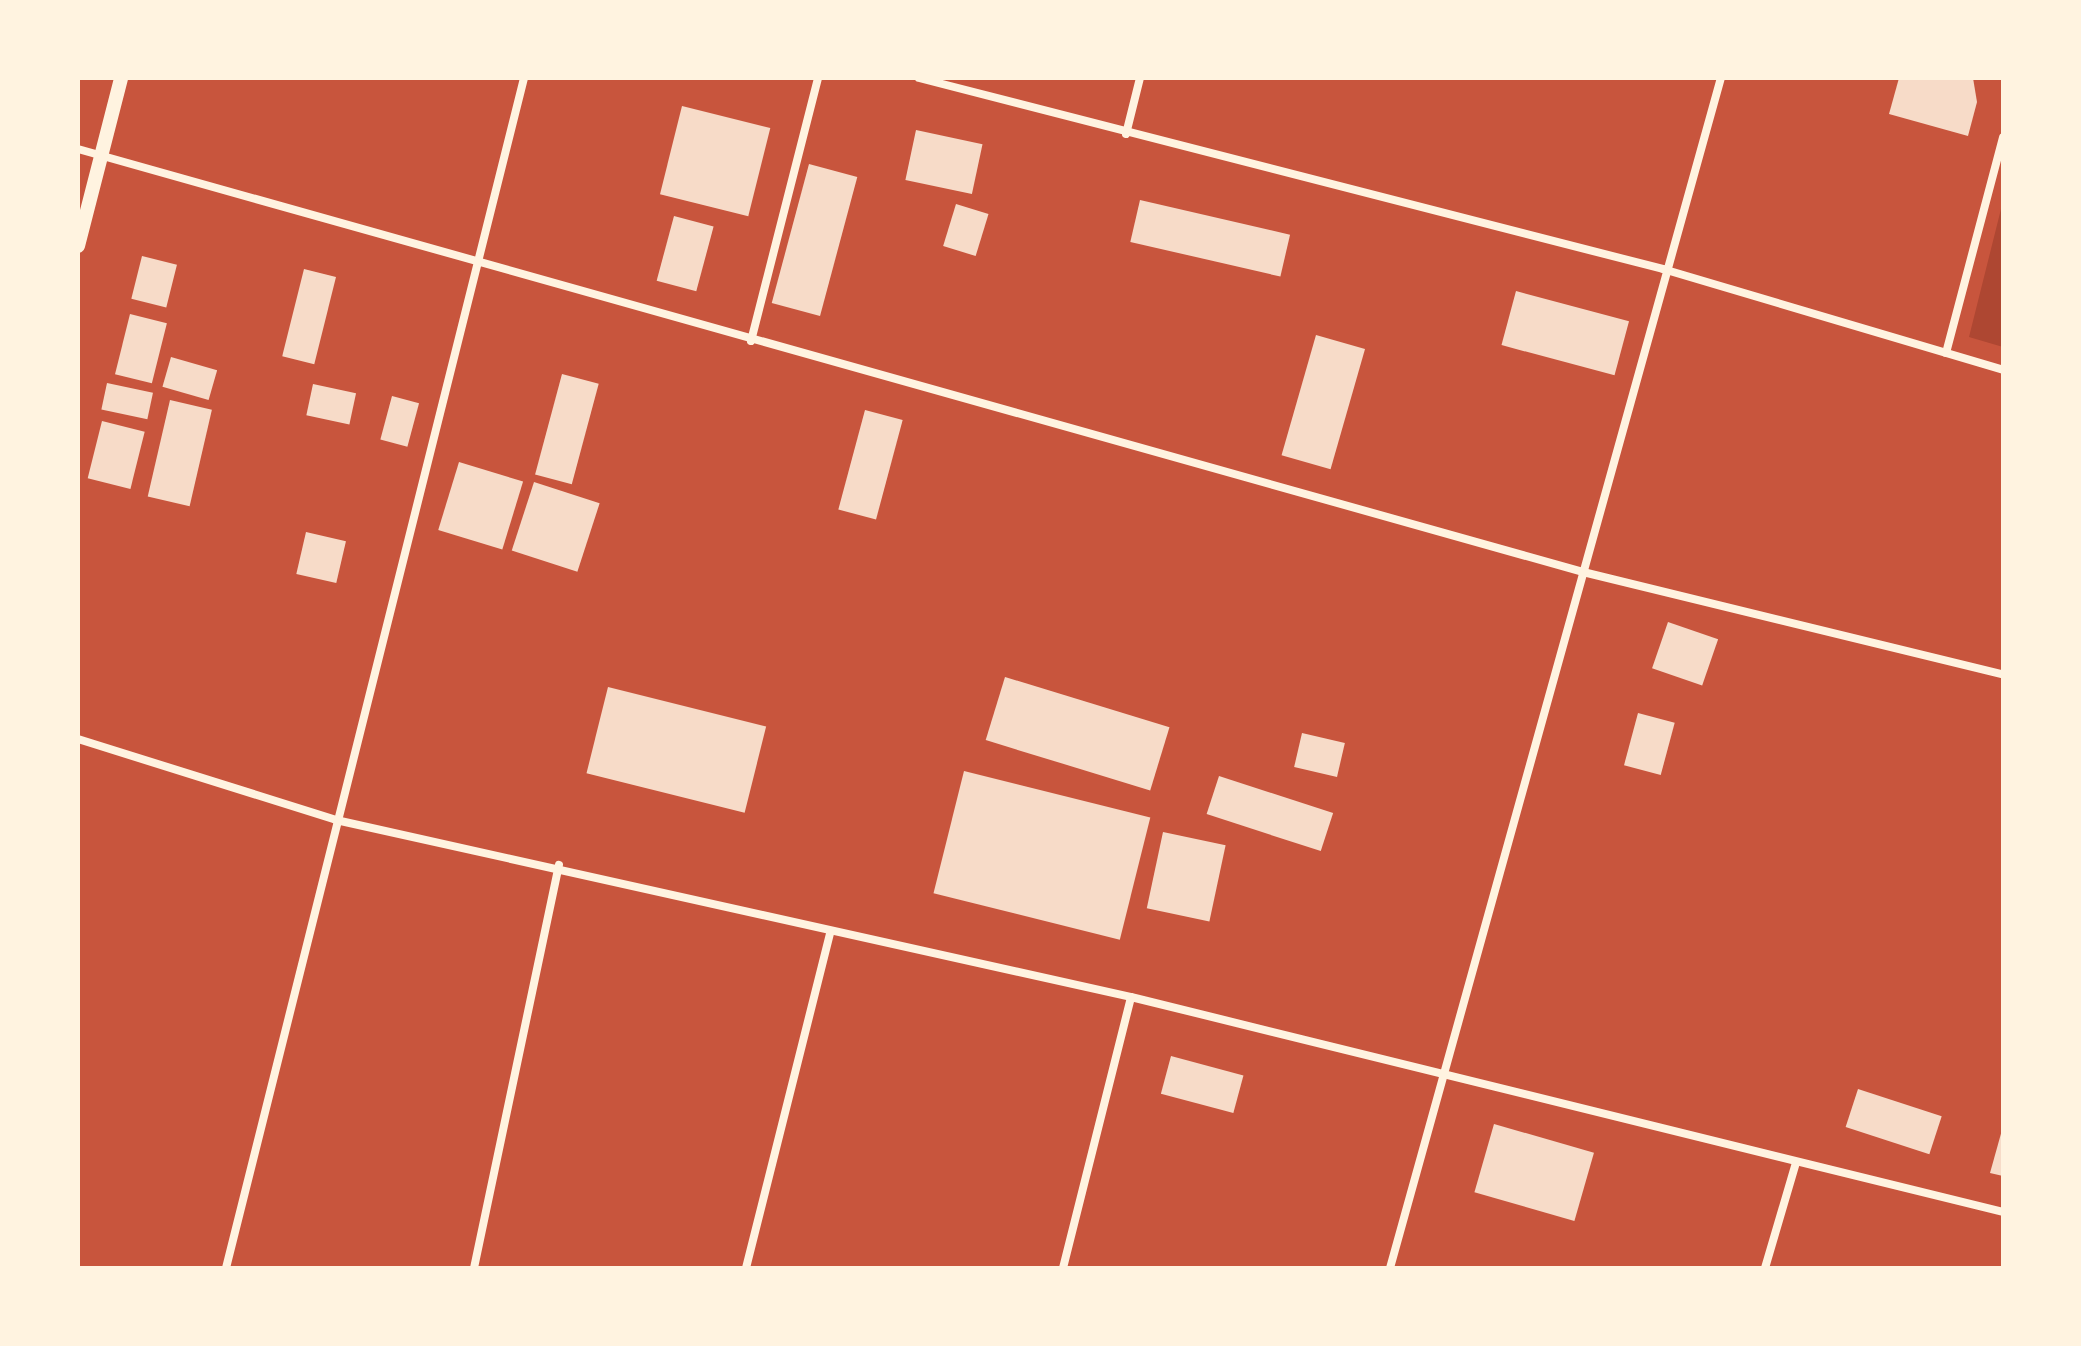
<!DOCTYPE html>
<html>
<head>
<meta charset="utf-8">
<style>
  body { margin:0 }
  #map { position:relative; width:2081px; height:1346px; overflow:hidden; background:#c8553d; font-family:"Times New Roman",serif }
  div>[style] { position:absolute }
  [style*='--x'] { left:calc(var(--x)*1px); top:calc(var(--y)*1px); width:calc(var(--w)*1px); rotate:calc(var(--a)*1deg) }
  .green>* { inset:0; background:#ae4732 }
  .building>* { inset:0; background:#f7dbc8; transform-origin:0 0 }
  .minor>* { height:8px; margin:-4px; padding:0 4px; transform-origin:4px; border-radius:4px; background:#fff3e0 }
  .tertiary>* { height:14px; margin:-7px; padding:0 7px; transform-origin:7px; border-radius:7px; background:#fff3e0 }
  span { translate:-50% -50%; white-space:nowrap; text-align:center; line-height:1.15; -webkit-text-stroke:7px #fff3e0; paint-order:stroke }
  .frame { position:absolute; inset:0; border:80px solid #fff3e0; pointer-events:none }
</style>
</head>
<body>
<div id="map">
  <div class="green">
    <div style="clip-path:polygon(2003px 201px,2003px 347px,1969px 337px)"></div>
  </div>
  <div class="building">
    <div style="clip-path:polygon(1899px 78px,1973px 78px,1977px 102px,1968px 136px,1889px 114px)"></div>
    <div style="left:682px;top:106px;width:91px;height:91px;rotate:14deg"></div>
    <div style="left:916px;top:130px;width:68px;height:51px;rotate:12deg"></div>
    <div style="left:809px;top:164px;width:50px;height:144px;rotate:15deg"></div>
    <div style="left:1140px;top:200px;width:154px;height:43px;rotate:13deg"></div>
    <div style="left:956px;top:204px;width:34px;height:44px;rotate:17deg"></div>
    <div style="left:674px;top:216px;width:41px;height:67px;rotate:15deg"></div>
    <div style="left:142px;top:256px;width:36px;height:44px;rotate:14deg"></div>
    <div style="left:304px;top:269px;width:33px;height:90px;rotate:14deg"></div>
    <div style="left:1516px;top:291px;width:117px;height:56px;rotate:15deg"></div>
    <div style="left:130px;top:314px;width:38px;height:62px;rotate:14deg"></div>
    <div style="left:1316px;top:335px;width:51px;height:125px;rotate:16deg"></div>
    <div style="left:171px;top:357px;width:48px;height:31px;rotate:16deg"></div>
    <div style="left:562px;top:374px;width:38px;height:104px;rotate:15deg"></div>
    <div style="left:107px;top:383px;width:47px;height:27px;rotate:12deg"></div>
    <div style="left:313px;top:384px;width:44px;height:32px;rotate:12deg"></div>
    <div style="left:392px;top:396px;width:28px;height:45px;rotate:15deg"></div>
    <div style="left:170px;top:400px;width:43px;height:99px;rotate:13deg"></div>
    <div style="left:865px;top:410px;width:39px;height:103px;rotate:15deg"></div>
    <div style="left:102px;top:421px;width:44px;height:59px;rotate:14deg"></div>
    <div style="left:459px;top:462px;width:67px;height:71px;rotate:17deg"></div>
    <div style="left:534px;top:482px;width:69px;height:72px;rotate:18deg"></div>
    <div style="left:306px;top:532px;width:41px;height:43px;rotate:13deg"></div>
    <div style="left:1668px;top:622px;width:53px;height:49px;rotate:19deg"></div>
    <div style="left:1005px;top:677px;width:172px;height:66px;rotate:17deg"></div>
    <div style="left:608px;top:687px;width:163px;height:89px;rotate:14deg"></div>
    <div style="left:1638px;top:713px;width:38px;height:54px;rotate:15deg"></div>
    <div style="left:1302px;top:733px;width:44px;height:35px;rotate:13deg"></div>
    <div style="left:964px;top:771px;width:192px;height:126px;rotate:14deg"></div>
    <div style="left:1219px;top:776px;width:120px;height:40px;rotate:18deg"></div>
    <div style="left:1163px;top:832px;width:64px;height:78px;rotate:12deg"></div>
    <div style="left:1171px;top:1056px;width:75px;height:39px;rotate:15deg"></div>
    <div style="left:1858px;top:1089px;width:88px;height:40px;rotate:18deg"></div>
    <div style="left:1494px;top:1124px;width:104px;height:71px;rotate:16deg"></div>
    <div style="clip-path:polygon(2002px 1130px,2003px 1130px,2003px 1176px,1990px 1173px)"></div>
  </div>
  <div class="minor">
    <div style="--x:919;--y:78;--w:768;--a:14.4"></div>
    <div style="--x:1663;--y:269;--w:355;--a:16.5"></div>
    <div style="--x:1126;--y:134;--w:58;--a:-76"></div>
    <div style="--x:78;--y:149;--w:1563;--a:15.7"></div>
    <div style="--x:1583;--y:572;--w:432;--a:13.7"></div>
    <div style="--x:751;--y:341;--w:271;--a:-75.7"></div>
    <div style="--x:1946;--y:353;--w:223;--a:-75.2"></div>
    <div style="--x:78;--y:739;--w:270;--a:17.4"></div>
    <div style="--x:336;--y:820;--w:814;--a:12.55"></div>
    <div style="--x:1131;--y:997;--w:898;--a:13.85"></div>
    <div style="--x:226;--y:1268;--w:1227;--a:-75.94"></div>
    <div style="--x:474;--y:1268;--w:412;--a:-78.1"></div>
    <div style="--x:746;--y:1268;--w:345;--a:-75.9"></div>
    <div style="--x:1063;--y:1268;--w:279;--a:-75.9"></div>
    <div style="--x:1390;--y:1268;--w:1235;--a:-74.46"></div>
    <div style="--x:1765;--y:1268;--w:109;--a:-73.6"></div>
  </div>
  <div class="tertiary">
    <div style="--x:78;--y:246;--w:173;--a:-75.6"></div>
  </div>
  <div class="frame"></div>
</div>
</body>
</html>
